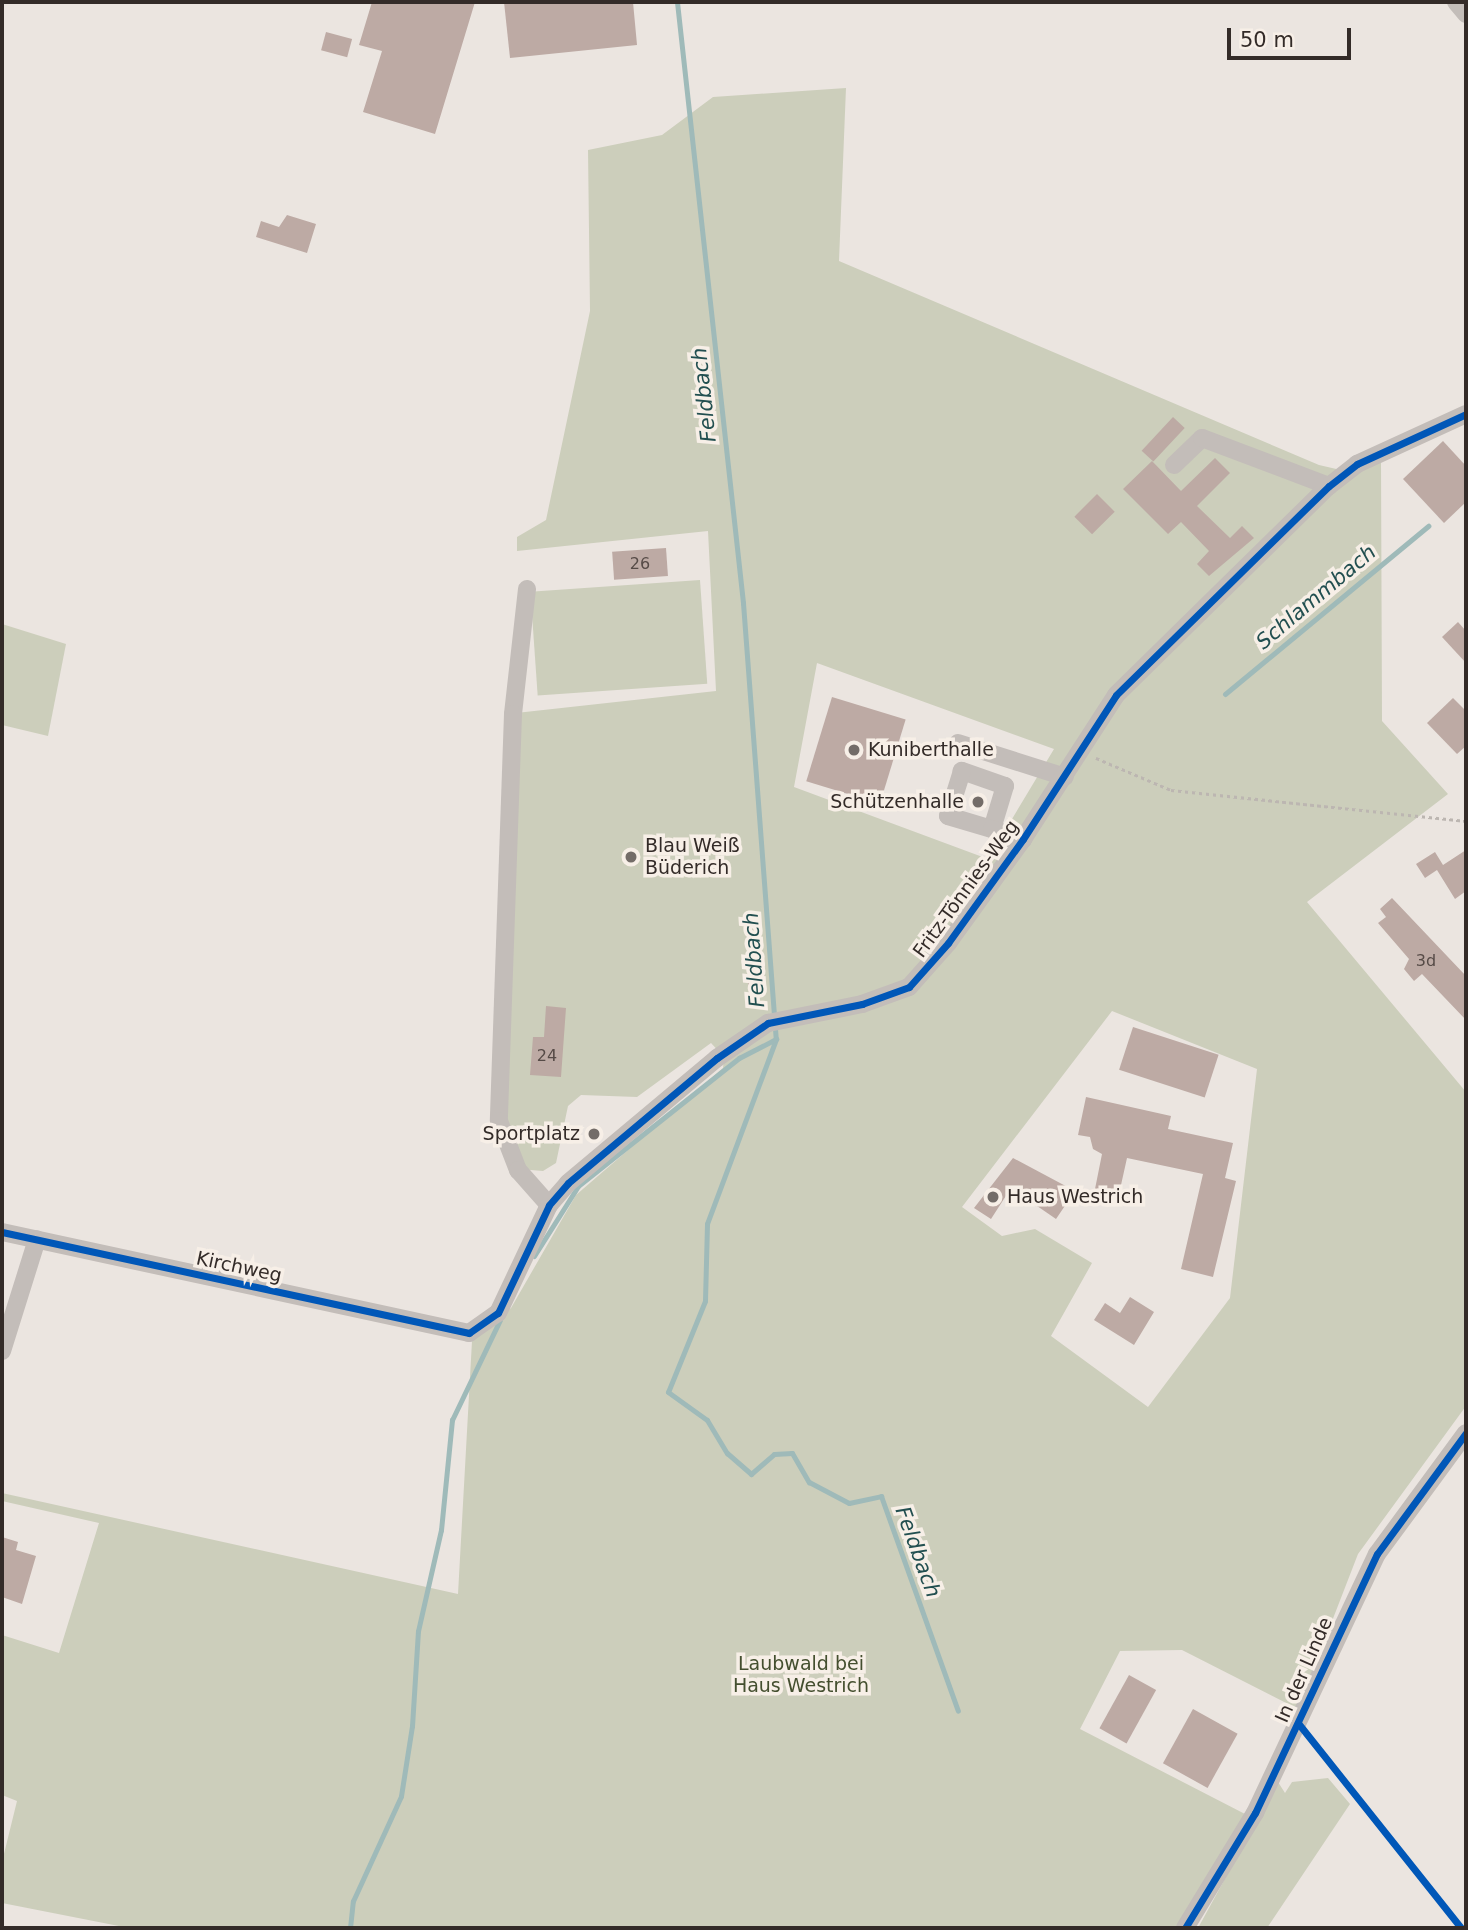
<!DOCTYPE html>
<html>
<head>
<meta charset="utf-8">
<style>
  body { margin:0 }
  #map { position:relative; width:1468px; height:1930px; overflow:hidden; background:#ebe5e0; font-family:"DejaVu Sans",sans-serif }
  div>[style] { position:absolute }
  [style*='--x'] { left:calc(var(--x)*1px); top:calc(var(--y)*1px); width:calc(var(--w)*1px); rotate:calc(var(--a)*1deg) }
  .green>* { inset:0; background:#cccebb; transform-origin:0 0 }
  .stream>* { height:5px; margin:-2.5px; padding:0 2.5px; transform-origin:2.5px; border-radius:2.5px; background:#9fbab9 }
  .building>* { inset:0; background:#bdaaa4; transform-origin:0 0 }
  .path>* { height:2.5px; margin-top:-1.25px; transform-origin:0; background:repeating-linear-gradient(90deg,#bcb6b1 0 3.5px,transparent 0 7px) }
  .minor>* { height:18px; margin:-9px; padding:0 9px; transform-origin:9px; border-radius:9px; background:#c3bdb9 }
  .cycleway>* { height:7px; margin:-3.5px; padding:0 3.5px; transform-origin:3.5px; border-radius:3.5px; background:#0057b8 }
  .dots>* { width:19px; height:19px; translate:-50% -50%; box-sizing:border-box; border:4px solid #f7efe7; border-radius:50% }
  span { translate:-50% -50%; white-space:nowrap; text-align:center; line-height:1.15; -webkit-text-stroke:7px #f7efe7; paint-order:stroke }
  .number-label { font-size:16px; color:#564b47 }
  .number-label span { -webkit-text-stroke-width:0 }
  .poi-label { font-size:19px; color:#332b28 }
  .left { translate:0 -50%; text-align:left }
  .right { translate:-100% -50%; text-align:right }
  .street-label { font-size:19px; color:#332b28 }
  .park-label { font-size:19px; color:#444f2f }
  .water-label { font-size:21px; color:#224f50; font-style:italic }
  .frame { position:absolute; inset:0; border:4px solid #332b28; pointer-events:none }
  .scale { position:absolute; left:1227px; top:28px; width:124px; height:32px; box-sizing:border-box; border:4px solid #332b28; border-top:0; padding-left:9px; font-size:21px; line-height:24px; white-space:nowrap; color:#332b28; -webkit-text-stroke:5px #f7efe7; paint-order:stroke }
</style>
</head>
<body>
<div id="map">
  <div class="green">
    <div style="clip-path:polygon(evenodd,846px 88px,839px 261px,1319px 465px,1358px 474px,1381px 458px,1382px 721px,1448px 794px,1307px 902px,1466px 1092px,1466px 1406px,1358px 1554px,1298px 1709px,1182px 1650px,1120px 1651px,1080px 1729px,1245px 1814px,1176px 1928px,129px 1928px,2px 1903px,2px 1862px,17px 1801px,2px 1795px,2px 1635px,59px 1653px,99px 1523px,2px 1501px,2px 1493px,458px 1594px,472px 1341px,511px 1308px,576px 1195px,723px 1068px,724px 1057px,711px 1043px,637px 1097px,581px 1095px,568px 1106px,556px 1163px,543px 1171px,519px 1169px,502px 1121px,516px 713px,716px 691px,708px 531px,517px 551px,517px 537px,546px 520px,590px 311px,588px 150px,662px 135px,713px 97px,846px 88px,817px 663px,1054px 749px,988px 859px,794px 787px,817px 663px,846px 88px,1112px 1011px,1257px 1069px,1230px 1298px,1148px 1407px,1051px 1336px,1092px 1263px,1035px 1229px,1002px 1236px,962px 1207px,1112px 1011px)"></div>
    <div style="left:700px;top:580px;width:104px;height:170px;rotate:86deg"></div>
    <div style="clip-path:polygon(2px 624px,66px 644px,48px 736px,2px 725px)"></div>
    <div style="clip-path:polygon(1328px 1778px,1350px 1804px,1267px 1928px,1198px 1928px,1278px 1782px,1285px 1793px,1292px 1782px)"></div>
  </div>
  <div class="stream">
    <div style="--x:677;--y:2;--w:605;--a:83.73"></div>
    <div style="--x:743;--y:603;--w:437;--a:85.7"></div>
    <div style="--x:776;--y:1039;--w:197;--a:110.5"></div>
    <div style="--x:707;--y:1224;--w:77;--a:91.5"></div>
    <div style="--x:705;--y:1301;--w:98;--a:112.1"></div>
    <div style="--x:668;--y:1392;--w:48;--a:35.7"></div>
    <div style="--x:707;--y:1420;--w:39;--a:59"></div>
    <div style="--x:727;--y:1453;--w:32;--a:41"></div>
    <div style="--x:751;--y:1474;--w:30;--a:-41"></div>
    <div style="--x:774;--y:1454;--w:18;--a:-3"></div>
    <div style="--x:792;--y:1453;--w:34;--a:60"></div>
    <div style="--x:809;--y:1482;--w:45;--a:27.7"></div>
    <div style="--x:849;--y:1503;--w:33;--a:-12"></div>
    <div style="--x:881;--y:1496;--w:228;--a:70.3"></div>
    <div style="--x:1225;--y:694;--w:264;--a:-39.6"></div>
    <div style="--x:534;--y:1256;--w:83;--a:-57.8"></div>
    <div style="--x:578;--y:1186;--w:206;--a:-38.5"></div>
    <div style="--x:739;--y:1058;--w:42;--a:-27.2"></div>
    <div style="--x:350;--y:1928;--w:27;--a:-84"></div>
    <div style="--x:353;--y:1901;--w:115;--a:-65.4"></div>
    <div style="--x:401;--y:1796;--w:71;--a:-81.1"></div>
    <div style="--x:412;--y:1726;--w:95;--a:-86.4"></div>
    <div style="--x:418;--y:1631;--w:104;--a:-77.2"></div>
    <div style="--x:441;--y:1530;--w:111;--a:-84.3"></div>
    <div style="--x:452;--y:1420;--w:111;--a:-64.4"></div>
  </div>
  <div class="building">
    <div style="clip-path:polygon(372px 2px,475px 2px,435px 134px,363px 112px,382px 51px,359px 45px)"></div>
    <div style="clip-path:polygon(504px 2px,633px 2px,637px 45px,510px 58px)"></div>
    <div style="left:326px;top:32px;width:27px;height:19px;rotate:15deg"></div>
    <div style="clip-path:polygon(287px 215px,316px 224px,307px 253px,256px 237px,261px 221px,279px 227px)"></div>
    <div style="left:1173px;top:417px;width:16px;height:46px;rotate:43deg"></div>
    <div style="clip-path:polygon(1443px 441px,1466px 466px,1466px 502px,1444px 523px,1403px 479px)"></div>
    <div style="clip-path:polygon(1215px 458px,1230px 473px,1197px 506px,1230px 538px,1242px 526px,1254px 538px,1209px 576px,1197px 564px,1209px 551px,1181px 522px,1168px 534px,1123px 489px,1152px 461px,1181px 491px)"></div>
    <div style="left:1097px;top:494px;width:25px;height:32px;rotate:45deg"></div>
    <div style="left:666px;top:548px;width:28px;height:54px;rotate:86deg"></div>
    <div style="clip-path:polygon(1458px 622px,1466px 631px,1466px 663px,1442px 637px)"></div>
    <div style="left:832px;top:697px;width:77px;height:88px;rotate:17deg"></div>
    <div style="clip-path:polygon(1453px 698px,1466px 711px,1466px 746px,1457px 754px,1427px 723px)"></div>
    <div style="clip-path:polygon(1466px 850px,1466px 891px,1455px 899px,1437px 870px,1425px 878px,1416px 864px,1435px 852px,1443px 865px)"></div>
    <div style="clip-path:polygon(1392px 898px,1466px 976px,1466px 1020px,1422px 974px,1414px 981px,1404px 969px,1409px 959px,1378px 923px,1386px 917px,1380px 909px)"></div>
    <div style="left:760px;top:975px;width:17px;height:13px;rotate:83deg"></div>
    <div style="clip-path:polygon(546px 1006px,566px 1008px,561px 1077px,530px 1075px,533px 1037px,544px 1037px)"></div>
    <div style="left:1133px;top:1027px;width:90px;height:45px;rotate:18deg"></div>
    <div style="clip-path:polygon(1086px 1097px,1171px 1116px,1168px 1129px,1233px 1143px,1225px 1178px,1236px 1181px,1213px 1277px,1181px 1269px,1203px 1174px,1127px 1158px,1119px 1194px,1095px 1189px,1102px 1154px,1093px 1149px,1090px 1137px,1078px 1135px)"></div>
    <div style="clip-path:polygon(1013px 1158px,1075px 1191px,1056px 1219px,1011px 1188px,991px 1219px,974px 1208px)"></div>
    <div style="clip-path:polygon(1130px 1297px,1154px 1312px,1134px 1345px,1094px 1320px,1105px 1303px,1120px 1313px)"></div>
    <div style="clip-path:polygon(2px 1537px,18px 1542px,16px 1550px,36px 1556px,22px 1604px,2px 1597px)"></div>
    <div style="left:1129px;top:1675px;width:31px;height:61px;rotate:29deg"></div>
    <div style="left:1193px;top:1709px;width:51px;height:62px;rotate:29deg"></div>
  </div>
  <div class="path">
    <div style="--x:1096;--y:758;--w:82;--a:23.1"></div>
    <div style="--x:1171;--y:790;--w:297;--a:6"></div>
    <div style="--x:1322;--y:1634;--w:12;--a:-138"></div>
    <div style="--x:1313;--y:1626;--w:14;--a:-17"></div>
  </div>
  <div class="minor">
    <div style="--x:1456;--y:2;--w:16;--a:50"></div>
    <div style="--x:1174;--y:465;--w:39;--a:-44"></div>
    <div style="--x:1202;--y:438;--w:136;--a:20.7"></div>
    <div style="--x:527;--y:589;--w:126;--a:96.4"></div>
    <div style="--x:513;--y:714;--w:407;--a:92"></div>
    <div style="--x:499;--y:1121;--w:53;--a:68.8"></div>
    <div style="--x:518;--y:1170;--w:47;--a:48.5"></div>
    <div style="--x:958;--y:743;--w:112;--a:17.6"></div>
    <div style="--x:992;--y:829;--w:45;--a:-73.2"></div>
    <div style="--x:1005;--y:786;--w:46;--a:-160.8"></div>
    <div style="--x:962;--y:771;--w:47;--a:107.3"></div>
    <div style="--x:948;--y:816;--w:46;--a:16.5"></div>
    <div style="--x:992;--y:829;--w:33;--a:18"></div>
    <div style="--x:2;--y:1232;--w:478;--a:12.2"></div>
    <div style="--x:469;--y:1333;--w:35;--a:-35"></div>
    <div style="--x:498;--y:1313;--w:119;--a:-64.7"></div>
    <div style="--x:549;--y:1205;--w:29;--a:-49"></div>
    <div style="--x:568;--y:1183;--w:194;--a:-40"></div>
    <div style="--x:717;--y:1058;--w:62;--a:-34.5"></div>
    <div style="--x:768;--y:1023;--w:96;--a:-11.4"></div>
    <div style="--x:862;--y:1004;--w:50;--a:-19.9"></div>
    <div style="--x:909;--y:987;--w:59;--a:-48.4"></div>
    <div style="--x:948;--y:943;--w:128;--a:-54.2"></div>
    <div style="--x:1023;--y:839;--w:171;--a:-57.1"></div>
    <div style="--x:1116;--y:695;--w:298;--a:-44.5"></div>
    <div style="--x:1329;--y:486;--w:36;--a:-38"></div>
    <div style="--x:1357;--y:464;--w:120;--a:-24.6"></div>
    <div style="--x:2;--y:1351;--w:117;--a:-72.6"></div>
    <div style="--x:1185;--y:1928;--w:135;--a:-58.7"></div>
    <div style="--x:1255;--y:1813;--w:286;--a:-64.8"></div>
    <div style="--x:1377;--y:1554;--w:150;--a:-53.7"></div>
  </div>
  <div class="cycleway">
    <div style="--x:2;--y:1232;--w:478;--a:12.2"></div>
    <div style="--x:469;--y:1333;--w:35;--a:-35"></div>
    <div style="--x:498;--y:1313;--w:119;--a:-64.7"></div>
    <div style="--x:549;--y:1205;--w:29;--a:-49"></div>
    <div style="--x:568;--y:1183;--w:194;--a:-40"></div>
    <div style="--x:717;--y:1058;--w:62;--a:-34.5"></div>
    <div style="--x:768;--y:1023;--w:96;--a:-11.4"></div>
    <div style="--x:862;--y:1004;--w:50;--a:-19.9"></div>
    <div style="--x:909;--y:987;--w:59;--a:-48.4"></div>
    <div style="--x:948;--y:943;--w:128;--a:-54.2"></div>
    <div style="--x:1023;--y:839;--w:171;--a:-57.1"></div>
    <div style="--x:1116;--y:695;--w:298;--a:-44.5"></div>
    <div style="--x:1329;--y:486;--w:36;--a:-38"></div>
    <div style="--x:1357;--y:464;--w:120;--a:-24.6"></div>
    <div style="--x:1298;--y:1723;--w:262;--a:51.5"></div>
    <div style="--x:1185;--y:1928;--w:135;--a:-58.7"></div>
    <div style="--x:1255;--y:1813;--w:286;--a:-64.8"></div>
    <div style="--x:1377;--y:1554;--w:150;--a:-53.7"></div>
  </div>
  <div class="dots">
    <div style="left:854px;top:750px;background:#736c68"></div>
    <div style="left:978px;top:802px;background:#736c68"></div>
    <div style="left:631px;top:857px;background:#736c68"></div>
    <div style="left:594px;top:1134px;background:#736c68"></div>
    <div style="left:993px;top:1197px;background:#736c68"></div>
  </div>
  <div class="number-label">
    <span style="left:640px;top:564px">26</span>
    <span style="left:1426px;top:961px">3d</span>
    <span style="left:547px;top:1056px">24</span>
  </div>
  <div class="poi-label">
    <span class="left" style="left:868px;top:750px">Kuniberthalle</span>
    <span class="right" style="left:964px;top:802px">Schützenhalle</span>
    <span class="left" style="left:645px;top:857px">Blau Weiß<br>Büderich</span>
    <span class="right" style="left:580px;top:1134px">Sportplatz</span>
    <span class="left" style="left:1007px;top:1197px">Haus Westrich</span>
  </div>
  <div class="street-label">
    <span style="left:966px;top:889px;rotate:-54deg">Fritz-Tönnies-Weg</span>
    <span style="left:239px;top:1267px;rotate:12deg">Kirchweg</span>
    <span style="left:1304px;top:1670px;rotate:-66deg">In der Linde</span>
  </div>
  <div class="park-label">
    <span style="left:801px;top:1675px">Laubwald bei<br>Haus Westrich</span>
  </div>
  <div class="water-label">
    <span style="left:704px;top:395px;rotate:-96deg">Feldbach</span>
    <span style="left:1316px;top:597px;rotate:-40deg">Schlammbach</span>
    <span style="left:754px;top:960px;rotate:-94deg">Feldbach</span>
    <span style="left:918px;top:1552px;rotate:70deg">Feldbach</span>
  </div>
  <div class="frame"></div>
  <div class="scale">50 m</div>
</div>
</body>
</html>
